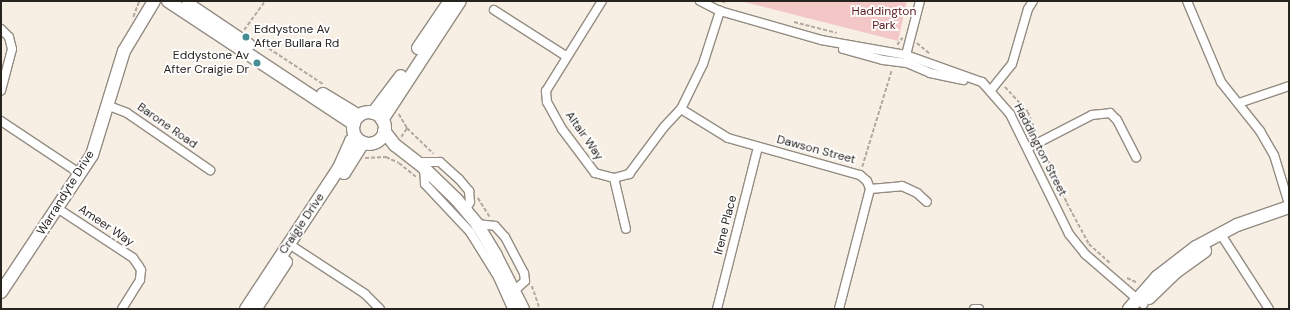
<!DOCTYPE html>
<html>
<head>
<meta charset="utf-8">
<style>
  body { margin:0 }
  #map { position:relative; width:1290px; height:310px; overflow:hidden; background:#f8efe4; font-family:"DM Sans",sans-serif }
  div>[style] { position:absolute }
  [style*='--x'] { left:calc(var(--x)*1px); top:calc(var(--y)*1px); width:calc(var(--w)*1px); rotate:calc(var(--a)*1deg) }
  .green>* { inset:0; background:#f3c7c5 }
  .path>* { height:1.5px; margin-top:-0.75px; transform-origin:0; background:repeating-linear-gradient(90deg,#b0a9a0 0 4px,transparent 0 6px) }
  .roads { filter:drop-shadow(1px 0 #948c83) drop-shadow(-1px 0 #948c83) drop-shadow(0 1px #948c83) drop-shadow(0 -1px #948c83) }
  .street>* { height:8px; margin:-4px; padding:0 4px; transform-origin:4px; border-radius:4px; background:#fff }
  .secondary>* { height:12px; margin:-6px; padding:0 6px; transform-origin:6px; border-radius:6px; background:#fff }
  .secondary>.ring { margin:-6px; padding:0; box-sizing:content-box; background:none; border:12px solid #fff; border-radius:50% }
  .dots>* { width:11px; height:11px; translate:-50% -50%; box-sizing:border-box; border:2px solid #fff; border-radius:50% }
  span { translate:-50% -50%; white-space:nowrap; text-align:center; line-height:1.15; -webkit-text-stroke:3.5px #fff; paint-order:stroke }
  .park-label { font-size:12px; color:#5c1b1e }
  .poi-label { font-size:12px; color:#272420 }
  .left { translate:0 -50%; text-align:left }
  .right { translate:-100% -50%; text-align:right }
  .street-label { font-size:12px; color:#272420 }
  .frame { position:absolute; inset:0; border:2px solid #272420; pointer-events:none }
</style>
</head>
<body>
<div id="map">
  <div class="green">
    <div style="clip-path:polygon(740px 1px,907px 1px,898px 41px)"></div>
  </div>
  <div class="path">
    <div style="--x:721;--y:1;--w:6;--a:18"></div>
    <div style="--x:133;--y:17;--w:17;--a:-69"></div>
    <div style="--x:794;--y:22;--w:44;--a:14.3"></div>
    <div style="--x:244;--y:30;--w:36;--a:-54"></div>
    <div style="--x:259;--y:42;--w:77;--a:33.3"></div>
    <div style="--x:917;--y:43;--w:16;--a:40"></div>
    <div style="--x:897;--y:45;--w:9;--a:-54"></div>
    <div style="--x:1005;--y:87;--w:34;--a:47"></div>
    <div style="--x:1028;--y:112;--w:24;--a:68"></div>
    <div style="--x:399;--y:114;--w:16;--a:60"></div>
    <div style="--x:407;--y:128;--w:37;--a:44"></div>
    <div style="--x:401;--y:137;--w:11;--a:-56"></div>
    <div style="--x:1043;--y:149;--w:59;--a:66"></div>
    <div style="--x:1067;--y:203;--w:47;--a:61.8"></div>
    <div style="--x:1089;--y:244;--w:28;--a:42"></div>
    <div style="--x:365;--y:158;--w:21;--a:-3"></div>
    <div style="--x:386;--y:157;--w:14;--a:25"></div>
    <div style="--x:399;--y:163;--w:22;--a:39"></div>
    <div style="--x:862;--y:167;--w:102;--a:-73"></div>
    <div style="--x:478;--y:198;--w:22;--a:58"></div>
    <div style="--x:1127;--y:278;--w:12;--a:24"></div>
    <div style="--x:532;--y:286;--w:24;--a:71"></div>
  </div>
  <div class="roads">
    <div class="street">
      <div style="--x:602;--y:1;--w:106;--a:121.9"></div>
      <div style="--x:546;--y:91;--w:11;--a:85"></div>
      <div style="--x:547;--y:102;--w:31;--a:61"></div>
      <div style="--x:562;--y:129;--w:55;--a:53.1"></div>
      <div style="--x:595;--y:173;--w:20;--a:15"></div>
      <div style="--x:614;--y:178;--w:16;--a:-15"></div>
      <div style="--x:629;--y:174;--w:59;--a:-53.3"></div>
      <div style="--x:664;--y:127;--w:25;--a:-47"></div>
      <div style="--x:681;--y:109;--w:50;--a:-63.9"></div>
      <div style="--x:703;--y:64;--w:56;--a:-72.2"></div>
      <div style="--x:700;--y:1;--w:22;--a:27"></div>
      <div style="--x:720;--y:11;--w:105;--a:16"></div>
      <div style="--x:821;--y:40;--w:86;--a:10"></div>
      <div style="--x:906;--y:55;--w:81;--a:19.6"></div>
      <div style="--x:982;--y:82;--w:43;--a:48.8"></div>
      <div style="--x:1010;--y:114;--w:134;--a:63.8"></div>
      <div style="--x:1069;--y:234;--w:26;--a:51"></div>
      <div style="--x:1085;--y:254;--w:77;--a:40.8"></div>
      <div style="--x:1187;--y:1;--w:88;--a:67.2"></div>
      <div style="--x:1221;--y:82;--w:63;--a:51.5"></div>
      <div style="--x:1260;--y:131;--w:28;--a:60"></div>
      <div style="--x:1274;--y:155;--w:51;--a:73"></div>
      <div style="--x:494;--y:10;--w:85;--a:32.6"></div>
      <div style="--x:1;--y:29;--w:11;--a:45"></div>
      <div style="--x:9;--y:37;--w:12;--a:76"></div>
      <div style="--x:12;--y:49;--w:43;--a:104.7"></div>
      <div style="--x:843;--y:49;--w:41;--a:15.4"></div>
      <div style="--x:883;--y:60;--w:24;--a:7"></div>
      <div style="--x:907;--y:63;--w:25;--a:23"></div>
      <div style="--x:930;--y:73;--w:34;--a:12"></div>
      <div style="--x:906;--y:55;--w:56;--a:-75.5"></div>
      <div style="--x:991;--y:90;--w:33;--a:-51"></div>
      <div style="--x:1012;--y:64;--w:57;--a:-73.8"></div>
      <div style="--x:1028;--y:9;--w:9;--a:-58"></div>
      <div style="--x:1239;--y:103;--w:53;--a:-18.8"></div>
      <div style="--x:109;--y:106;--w:19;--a:21"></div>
      <div style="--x:127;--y:113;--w:101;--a:34.5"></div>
      <div style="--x:681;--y:109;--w:55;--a:31.7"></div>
      <div style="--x:728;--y:138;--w:137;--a:15.7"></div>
      <div style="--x:860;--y:175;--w:9;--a:41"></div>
      <div style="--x:867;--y:181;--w:9;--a:69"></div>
      <div style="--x:870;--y:189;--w:124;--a:104.5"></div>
      <div style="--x:1;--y:121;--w:94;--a:33.7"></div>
      <div style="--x:1028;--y:148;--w:72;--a:-27.3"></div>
      <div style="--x:1092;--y:115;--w:18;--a:-6"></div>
      <div style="--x:1110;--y:113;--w:10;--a:45"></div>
      <div style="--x:1117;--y:120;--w:42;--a:62.8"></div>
      <div style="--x:417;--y:162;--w:23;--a:0"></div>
      <div style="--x:440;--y:162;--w:25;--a:42"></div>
      <div style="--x:459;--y:179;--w:16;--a:50"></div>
      <div style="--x:469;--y:191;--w:11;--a:85"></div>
      <div style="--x:470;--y:202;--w:10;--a:119"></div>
      <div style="--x:424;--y:168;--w:16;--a:86"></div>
      <div style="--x:425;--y:184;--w:66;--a:46.8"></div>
      <div style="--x:470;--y:232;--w:53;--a:58.1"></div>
      <div style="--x:498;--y:277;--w:35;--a:66"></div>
      <div style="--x:614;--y:178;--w:52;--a:76.8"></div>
      <div style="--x:870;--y:189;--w:32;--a:-5"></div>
      <div style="--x:902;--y:186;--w:17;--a:25"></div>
      <div style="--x:917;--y:193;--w:13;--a:42"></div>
      <div style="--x:57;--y:208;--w:91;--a:33.3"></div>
      <div style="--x:133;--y:258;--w:9;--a:54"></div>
      <div style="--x:138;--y:265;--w:6;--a:59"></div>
      <div style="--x:141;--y:270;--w:10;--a:96"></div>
      <div style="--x:140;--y:280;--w:34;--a:122"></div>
      <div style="--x:477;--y:224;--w:18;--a:6"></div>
      <div style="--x:495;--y:226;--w:15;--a:48"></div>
      <div style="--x:505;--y:237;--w:41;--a:62.2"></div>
      <div style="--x:524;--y:273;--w:8;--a:83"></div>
      <div style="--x:525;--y:281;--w:13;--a:138"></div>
      <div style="--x:1220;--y:233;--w:90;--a:57.2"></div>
      <div style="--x:289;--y:244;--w:91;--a:33.3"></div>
      <div style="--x:365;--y:294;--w:21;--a:45"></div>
      <div style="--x:717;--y:309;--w:167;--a:-75.8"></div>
      <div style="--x:974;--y:309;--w:5;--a:0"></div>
    </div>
    <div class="secondary">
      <div style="--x:168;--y:1;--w:223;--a:33.5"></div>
      <div style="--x:188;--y:4;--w:73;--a:33.9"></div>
      <div style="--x:418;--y:48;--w:57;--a:-55.8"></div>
      <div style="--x:323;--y:94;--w:42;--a:31.4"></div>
      <div class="ring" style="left:353px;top:112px;width:20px;height:20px"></div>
      <div style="--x:373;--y:113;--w:46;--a:-52.9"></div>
      <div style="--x:382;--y:120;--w:142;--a:-56.8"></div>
      <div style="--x:384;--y:131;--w:18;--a:52"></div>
      <div style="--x:395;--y:145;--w:37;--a:38"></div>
      <div style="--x:424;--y:168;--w:46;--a:44.1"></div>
      <div style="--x:457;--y:200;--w:31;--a:50"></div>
      <div style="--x:477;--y:224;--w:37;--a:59"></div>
      <div style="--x:496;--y:256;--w:59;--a:63"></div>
      <div style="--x:344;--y:173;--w:36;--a:-58"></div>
      <div style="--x:1;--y:292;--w:164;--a:-56.4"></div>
      <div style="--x:92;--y:155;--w:109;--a:-72.9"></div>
      <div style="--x:124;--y:51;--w:58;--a:-59"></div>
      <div style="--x:1149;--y:298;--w:37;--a:-44"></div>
      <div style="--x:1176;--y:272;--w:36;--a:-36"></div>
      <div style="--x:256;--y:308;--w:55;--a:-56.9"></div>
      <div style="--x:246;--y:309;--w:169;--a:-56.6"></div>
      <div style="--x:339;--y:168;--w:30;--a:-66"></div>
      <div style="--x:351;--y:141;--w:6;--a:-31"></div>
      <div style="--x:1129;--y:309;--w:43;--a:-48.8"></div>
      <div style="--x:1157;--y:277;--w:49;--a:-37.6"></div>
      <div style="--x:1196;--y:247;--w:47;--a:-28.2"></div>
      <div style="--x:1237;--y:225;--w:55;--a:-19.1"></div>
    </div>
  </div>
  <div class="dots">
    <div style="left:246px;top:37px;background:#458c94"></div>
    <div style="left:257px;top:63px;background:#458c94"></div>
  </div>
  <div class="park-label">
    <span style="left:884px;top:19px">Haddington<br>Park</span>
  </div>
  <div class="poi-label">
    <span class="left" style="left:254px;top:37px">Eddystone Av<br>After Bullara Rd</span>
    <span class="right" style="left:249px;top:63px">Eddystone Av<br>After Craigie Dr</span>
  </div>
  <div class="street-label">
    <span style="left:167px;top:126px;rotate:35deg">Barone Road</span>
    <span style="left:584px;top:136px;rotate:55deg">Altair Way</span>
    <span style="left:816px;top:150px;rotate:15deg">Dawson Street</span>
    <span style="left:1040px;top:150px;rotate:63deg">Haddington Street</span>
    <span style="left:66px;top:193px;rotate:-58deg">Warrandyte Drive</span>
    <span style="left:302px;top:224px;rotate:-56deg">Craigie Drive</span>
    <span style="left:726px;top:225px;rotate:-76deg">Irene Place</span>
    <span style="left:106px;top:226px;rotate:34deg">Ameer Way</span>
  </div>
  <div class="frame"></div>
</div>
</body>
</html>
